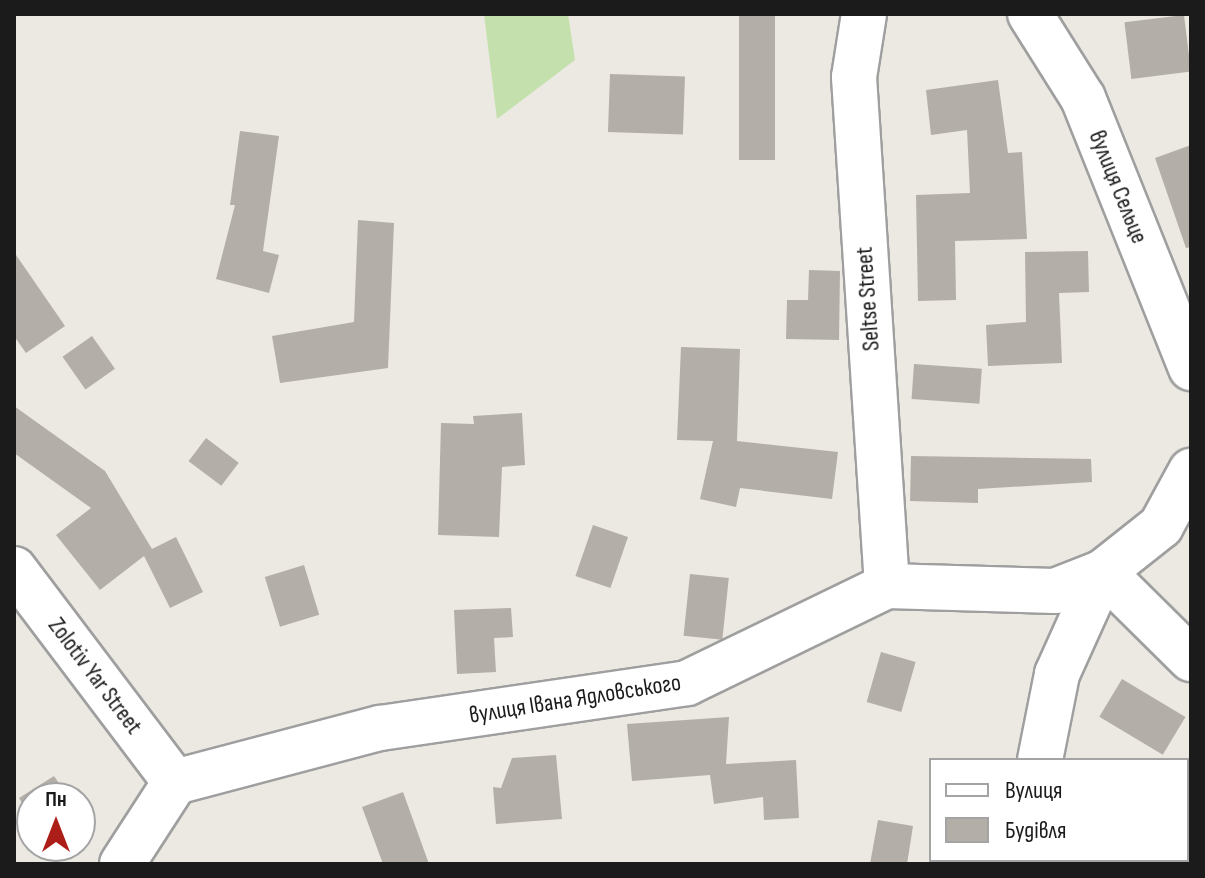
<!DOCTYPE html>
<html>
<head>
<meta charset="utf-8">
<style>
  body { margin:0 }
  #map { position:relative; width:1205px; height:878px; overflow:hidden; background:#ebe9e2; font-family:"Sofia Sans Condensed",sans-serif }
  div>[style] { position:absolute }
  [style*='--x'] { left:calc(var(--x)*1px); top:calc(var(--y)*1px); width:calc(var(--w)*1px); rotate:calc(var(--a)*1deg) }
  .grass>* { inset:0; background:#c4e0ad }
  .building>* { inset:0; background:#b4aea8; transform-origin:0 0 }
  .roads { filter:drop-shadow(2px 0 #9f9f9f) drop-shadow(-2px 0 #9f9f9f) drop-shadow(0 2px #9f9f9f) drop-shadow(0 -2px #9f9f9f) }
  .minor>* { height:44px; margin:-22px; padding:0 22px; transform-origin:22px; border-radius:22px; background:#fff }
  span { translate:-50% -50%; white-space:nowrap; text-align:center; line-height:1.15; -webkit-text-stroke:8px #fff; paint-order:stroke }
  .street-label { font-size:24px; color:#1b1b1b }
  .frame { position:absolute; inset:0; border:16px solid #1b1b1b; pointer-events:none }
  .legend { position:absolute; left:929px; top:758px; width:260px; height:104px; box-sizing:border-box; background:#fff; border:2px solid #a4a4a4; margin:0; padding:10px 14px; list-style:none; font-size:24px; color:#1b1b1b }
  .legend li { display:flex; align-items:center; gap:16px; height:40px }
  .legend b { width:40px; border:2px solid #a4a4a4 }
  .north { position:absolute; left:16px; top:782px; width:80px; height:80px; box-sizing:border-box; background:#fff; border:2px solid #a4a4a4; border-radius:50%; rotate:0deg; font-size:22px; font-weight:700; line-height:32px; text-align:center; color:#1b1b1b }
  .north::after { content:''; display:block; margin:auto; width:28px; height:36px; background:#ae1e18; clip-path:polygon(50% 0,100% 100%,50% 72%,0 100%) }
</style>
</head>
<body>
<div id="map">
  <div class="grass">
    <div style="clip-path:polygon(484px 14px,568px 14px,575px 60px,497px 119px)"></div>
  </div>
  <div class="building">
    <div style="left:739px;top:14px;width:36px;height:146px"></div>
    <div style="left:1184px;top:15px;width:57px;height:60px;rotate:83deg"></div>
    <div style="left:610px;top:74px;width:75px;height:58px;rotate:2deg"></div>
    <div style="clip-path:polygon(998px 80px,1008px 153px,1022px 152px,1027px 239px,955px 241px,956px 300px,918px 301px,916px 195px,970px 193px,967px 130px,931px 135px,926px 90px)"></div>
    <div style="clip-path:polygon(240px 131px,279px 136px,263px 251px,279px 255px,269px 293px,216px 279px,235px 205px,230px 205px)"></div>
    <div style="clip-path:polygon(1191px 145px,1191px 247px,1186px 248px,1155px 158px)"></div>
    <div style="clip-path:polygon(358px 220px,394px 223px,388px 368px,280px 383px,272px 336px,354px 322px)"></div>
    <div style="clip-path:polygon(1088px 251px,1089px 292px,1059px 293px,1062px 363px,988px 366px,986px 325px,1026px 322px,1025px 252px)"></div>
    <div style="clip-path:polygon(14px 252px,65px 326px,26px 353px,14px 336px)"></div>
    <div style="clip-path:polygon(809px 270px,840px 271px,839px 340px,786px 339px,787px 300px,808px 300px)"></div>
    <div style="left:92px;top:336px;width:40px;height:36px;rotate:55deg"></div>
    <div style="clip-path:polygon(681px 347px,740px 349px,737px 441px,838px 452px,832px 499px,740px 488px,736px 507px,700px 499px,713px 441px,677px 440px)"></div>
    <div style="left:914px;top:364px;width:68px;height:35px;rotate:4deg"></div>
    <div style="clip-path:polygon(14px 406px,105px 471px,152px 549px,176px 537px,203px 592px,170px 608px,144px 556px,100px 590px,56px 535px,91px 508px,14px 453px)"></div>
    <div style="clip-path:polygon(522px 413px,525px 465px,502px 467px,499px 537px,438px 535px,441px 423px,474px 424px,473px 416px)"></div>
    <div style="left:206px;top:438px;width:41px;height:29px;rotate:37deg"></div>
    <div style="clip-path:polygon(911px 456px,1091px 459px,1092px 482px,978px 489px,978px 503px,910px 501px)"></div>
    <div style="left:593px;top:525px;width:37px;height:54px;rotate:19deg"></div>
    <div style="left:304px;top:565px;width:52px;height:41px;rotate:73deg"></div>
    <div style="left:690px;top:574px;width:39px;height:62px;rotate:6deg"></div>
    <div style="clip-path:polygon(511px 608px,513px 637px,494px 638px,496px 672px,457px 674px,454px 610px)"></div>
    <div style="left:881px;top:652px;width:36px;height:52px;rotate:16deg"></div>
    <div style="left:1122px;top:679px;width:74px;height:44px;rotate:31deg"></div>
    <div style="clip-path:polygon(729px 717px,726px 764px,796px 760px,799px 818px,764px 820px,763px 797px,714px 804px,710px 775px,632px 781px,627px 724px)"></div>
    <div style="clip-path:polygon(556px 755px,562px 819px,496px 824px,493px 787px,501px 788px,512px 758px)"></div>
    <div style="clip-path:polygon(54px 776px,69px 798px,32px 798px,32px 818px,19px 798px)"></div>
    <div style="clip-path:polygon(403px 792px,429px 864px,383px 864px,362px 807px)"></div>
    <div style="clip-path:polygon(80px 816px,92px 835px,80px 843px)"></div>
    <div style="clip-path:polygon(878px 820px,913px 826px,907px 864px,870px 864px)"></div>
    <div style="clip-path:polygon(51px 846px,75px 846px,58px 857px)"></div>
  </div>
  <div class="roads">
    <div class="minor">
      <div style="--x:864;--y:14;--w:64;--a:99"></div>
      <div style="--x:854;--y:77;--w:510;--a:86.29"></div>
      <div style="--x:1030;--y:14;--w:99;--a:57.8"></div>
      <div style="--x:1083;--y:98;--w:291;--a:68.2"></div>
      <div style="--x:14;--y:569;--w:267;--a:52.9"></div>
      <div style="--x:1103;--y:572;--w:124;--a:44.7"></div>
      <div style="--x:1040;--y:760;--w:88;--a:-78.8"></div>
      <div style="--x:1057;--y:674;--w:112;--a:-65.7"></div>
      <div style="--x:122;--y:864;--w:98;--a:-57.1"></div>
      <div style="--x:175;--y:782;--w:212;--a:-14.8"></div>
      <div style="--x:380;--y:728;--w:310;--a:-8.3"></div>
      <div style="--x:687;--y:683;--w:222;--a:-25.9"></div>
      <div style="--x:887;--y:586;--w:168;--a:1.7"></div>
      <div style="--x:1055;--y:591;--w:52;--a:-21.6"></div>
      <div style="--x:1103;--y:572;--w:74;--a:-38.4"></div>
      <div style="--x:1161;--y:526;--w:63;--a:-61.4"></div>
      <div style="--x:1018;--y:864;--w:4;--a:-76"></div>
    </div>
  </div>
  <div class="street-label">
    <span style="left:1118px;top:187px;rotate:68deg">вулиця Сельце</span>
    <span style="left:868px;top:299px;rotate:-94deg">Seltse Street</span>
    <span style="left:95px;top:676px;rotate:53deg">Zolotiv Yar Street</span>
    <span style="left:575px;top:699px;rotate:-9deg">вулиця Івана Ядловського</span>
  </div>
  <div class="frame"></div>
  <ul class="legend">
  <li><b style="height:10px;background:#fff"></b>Вулиця</li>
  <li><b style="height:22px;background:#b4aea8"></b>Будівля</li>
  </ul>
  <div class="north">Пн</div>
</div>
</body>
</html>
